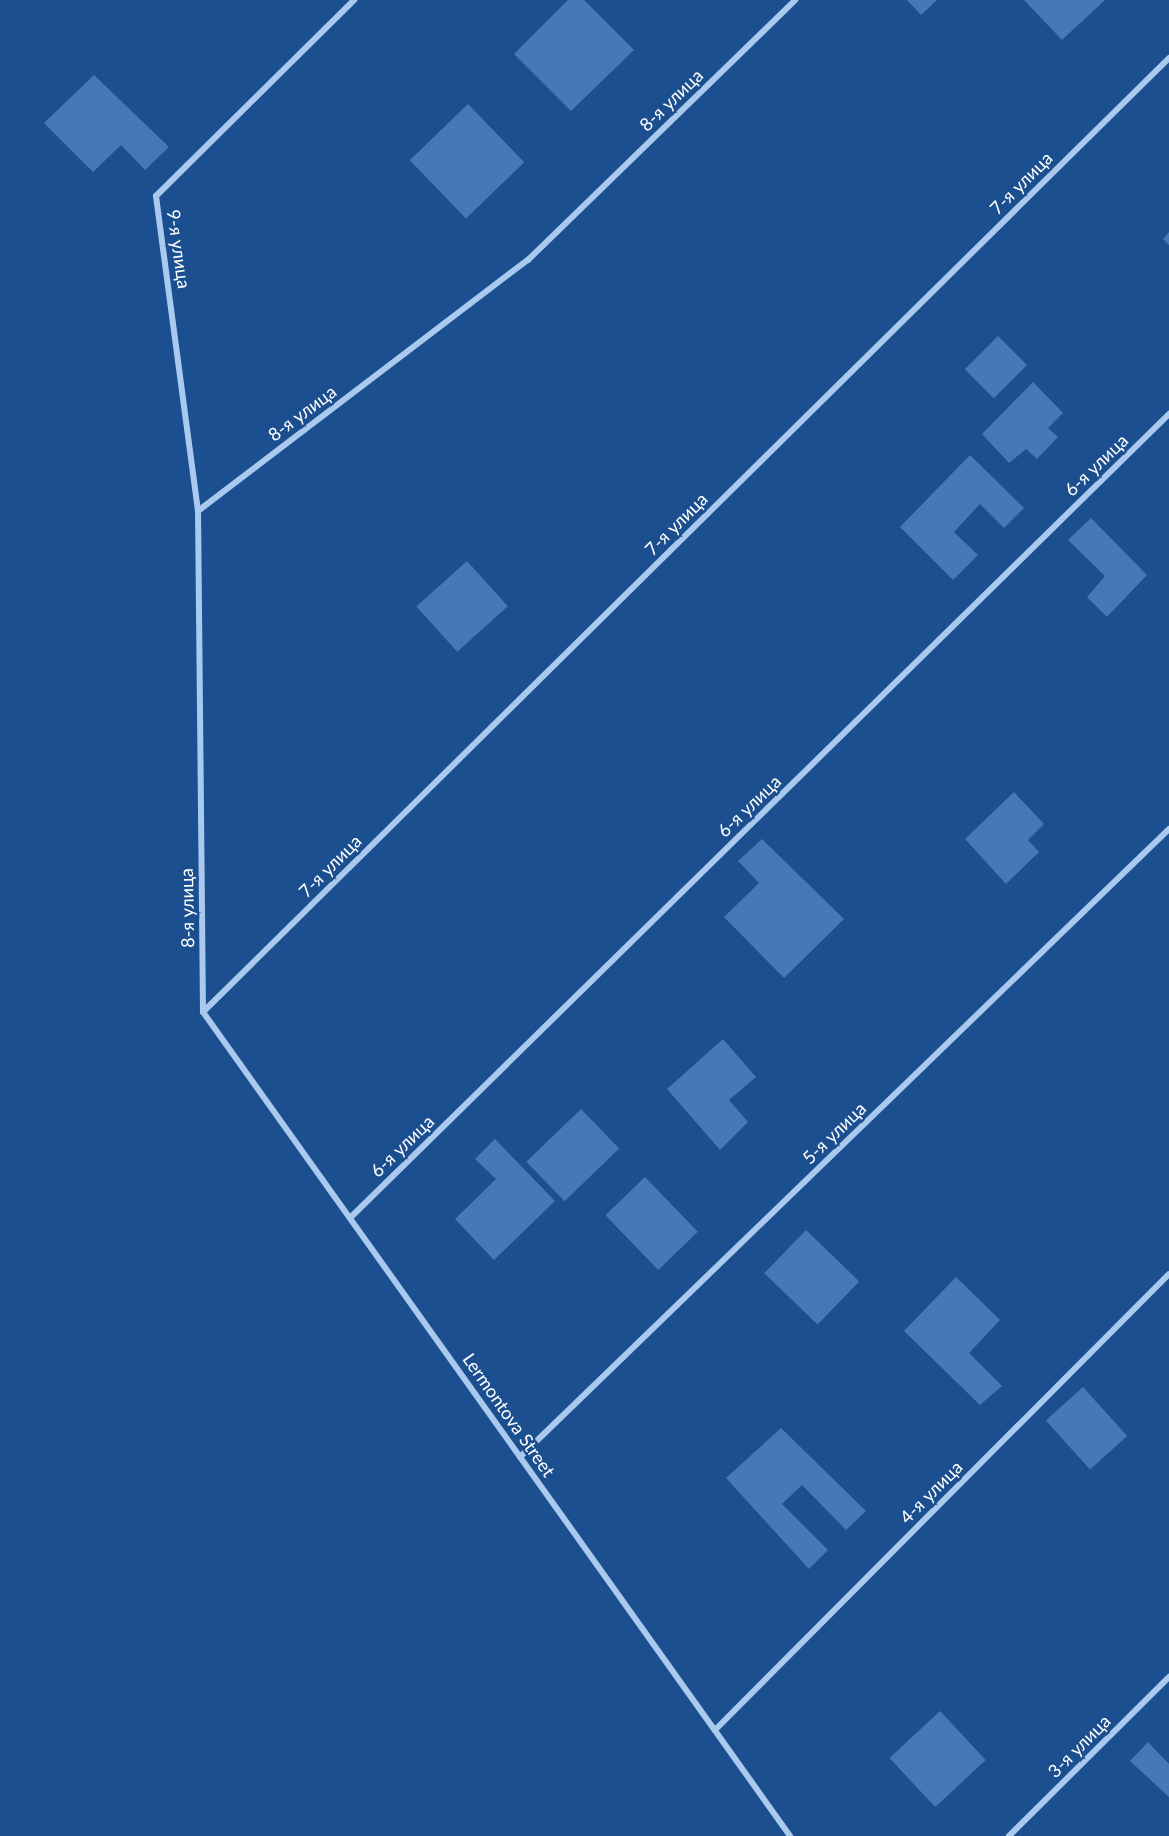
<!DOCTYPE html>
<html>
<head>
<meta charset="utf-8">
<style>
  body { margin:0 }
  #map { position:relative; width:1169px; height:1836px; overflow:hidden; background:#1b4f8f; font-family:Lato,sans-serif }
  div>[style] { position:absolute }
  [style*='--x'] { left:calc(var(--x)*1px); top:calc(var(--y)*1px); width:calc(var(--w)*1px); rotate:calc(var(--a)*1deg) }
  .building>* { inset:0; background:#4478b7; transform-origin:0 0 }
  .minor>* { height:6px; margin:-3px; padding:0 3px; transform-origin:3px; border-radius:3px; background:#a9c9ee }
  span { translate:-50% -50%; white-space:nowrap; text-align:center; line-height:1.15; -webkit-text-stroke:5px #1b4f8f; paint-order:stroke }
  .street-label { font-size:18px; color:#fff }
</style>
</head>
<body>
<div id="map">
  <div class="building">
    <div style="clip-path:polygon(568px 0,584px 0,634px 50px,571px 111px,514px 54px)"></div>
    <div style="clip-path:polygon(907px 0,937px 0,921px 15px)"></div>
    <div style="clip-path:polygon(1024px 0,1105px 0,1062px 40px)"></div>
    <div style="clip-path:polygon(94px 75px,169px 147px,145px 170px,121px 145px,93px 172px,44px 123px)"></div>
    <div style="left:468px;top:104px;width:81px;height:81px;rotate:46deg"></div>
    <div style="clip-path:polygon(1169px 232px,1169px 245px,1163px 239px)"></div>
    <div style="left:998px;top:336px;width:41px;height:47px;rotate:45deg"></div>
    <div style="clip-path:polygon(1033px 382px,1063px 413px,1048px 428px,1058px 437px,1037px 459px,1026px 449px,1009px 463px,982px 434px)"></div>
    <div style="clip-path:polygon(970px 455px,1024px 508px,1004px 528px,980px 504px,954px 532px,978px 555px,953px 580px,900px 527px)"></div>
    <div style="clip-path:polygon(1091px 518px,1147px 575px,1107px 617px,1087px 597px,1105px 576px,1068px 540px)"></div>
    <div style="left:467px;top:561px;width:61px;height:68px;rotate:48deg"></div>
    <div style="clip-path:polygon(1014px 792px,1044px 824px,1028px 840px,1039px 852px,1006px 884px,965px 839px)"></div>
    <div style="clip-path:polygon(762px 839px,844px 919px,784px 978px,724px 917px,759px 883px,738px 861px)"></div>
    <div style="clip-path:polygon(723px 1039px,756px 1077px,729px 1100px,748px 1122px,720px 1150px,667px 1089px)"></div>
    <div style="left:581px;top:1109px;width:55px;height:76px;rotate:46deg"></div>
    <div style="clip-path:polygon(495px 1139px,555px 1201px,494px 1260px,455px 1219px,496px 1179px,475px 1159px)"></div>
    <div style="left:645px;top:1177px;width:76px;height:55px;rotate:46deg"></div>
    <div style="left:806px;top:1230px;width:74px;height:60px;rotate:44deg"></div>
    <div style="clip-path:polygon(956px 1277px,1000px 1320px,969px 1353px,1002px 1386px,980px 1405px,904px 1331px)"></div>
    <div style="left:1083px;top:1387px;width:66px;height:50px;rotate:48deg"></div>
    <div style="clip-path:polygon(781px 1428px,866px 1511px,846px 1530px,802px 1485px,782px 1504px,828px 1550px,809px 1569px,726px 1478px)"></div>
    <div style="left:940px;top:1711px;width:67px;height:69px;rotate:47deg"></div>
    <div style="clip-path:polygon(1148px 1742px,1169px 1764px,1169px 1797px,1130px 1761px)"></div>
  </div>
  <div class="minor">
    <div style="--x:198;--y:511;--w:318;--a:-97.6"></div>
    <div style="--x:156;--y:196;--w:279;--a:-44.7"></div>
    <div style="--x:203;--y:1012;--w:1358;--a:-44.64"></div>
    <div style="--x:203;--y:1012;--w:501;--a:-90.57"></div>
    <div style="--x:198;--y:511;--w:415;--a:-37.3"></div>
    <div style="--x:528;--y:260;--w:373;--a:-44.2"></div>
    <div style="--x:203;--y:1012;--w:1012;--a:54.53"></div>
    <div style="--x:350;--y:1218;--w:1148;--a:-44.47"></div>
    <div style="--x:520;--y:1457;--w:903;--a:-44.06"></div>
    <div style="--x:715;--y:1730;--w:643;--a:-45.13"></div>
    <div style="--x:1009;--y:1836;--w:226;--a:-44.8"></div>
  </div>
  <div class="street-label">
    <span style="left:671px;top:100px;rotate:-44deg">8-я улица</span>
    <span style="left:1021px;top:183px;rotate:-45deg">7-я улица</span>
    <span style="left:179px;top:249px;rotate:82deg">9-я улица</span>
    <span style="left:302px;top:413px;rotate:-37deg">8-я улица</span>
    <span style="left:1096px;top:465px;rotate:-44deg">6-я улица</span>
    <span style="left:676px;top:524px;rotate:-45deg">7-я улица</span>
    <span style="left:749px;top:806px;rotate:-44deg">6-я улица</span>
    <span style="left:330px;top:866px;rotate:-45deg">7-я улица</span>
    <span style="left:187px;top:908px;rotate:-91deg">8-я улица</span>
    <span style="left:834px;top:1133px;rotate:-44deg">5-я улица</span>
    <span style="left:402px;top:1146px;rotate:-44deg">6-я улица</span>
    <span style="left:509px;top:1415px;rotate:55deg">Lermontova Street</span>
    <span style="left:931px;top:1492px;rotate:-45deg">4-я улица</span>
    <span style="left:1079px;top:1746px;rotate:-45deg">3-я улица</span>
  </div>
</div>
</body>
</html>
